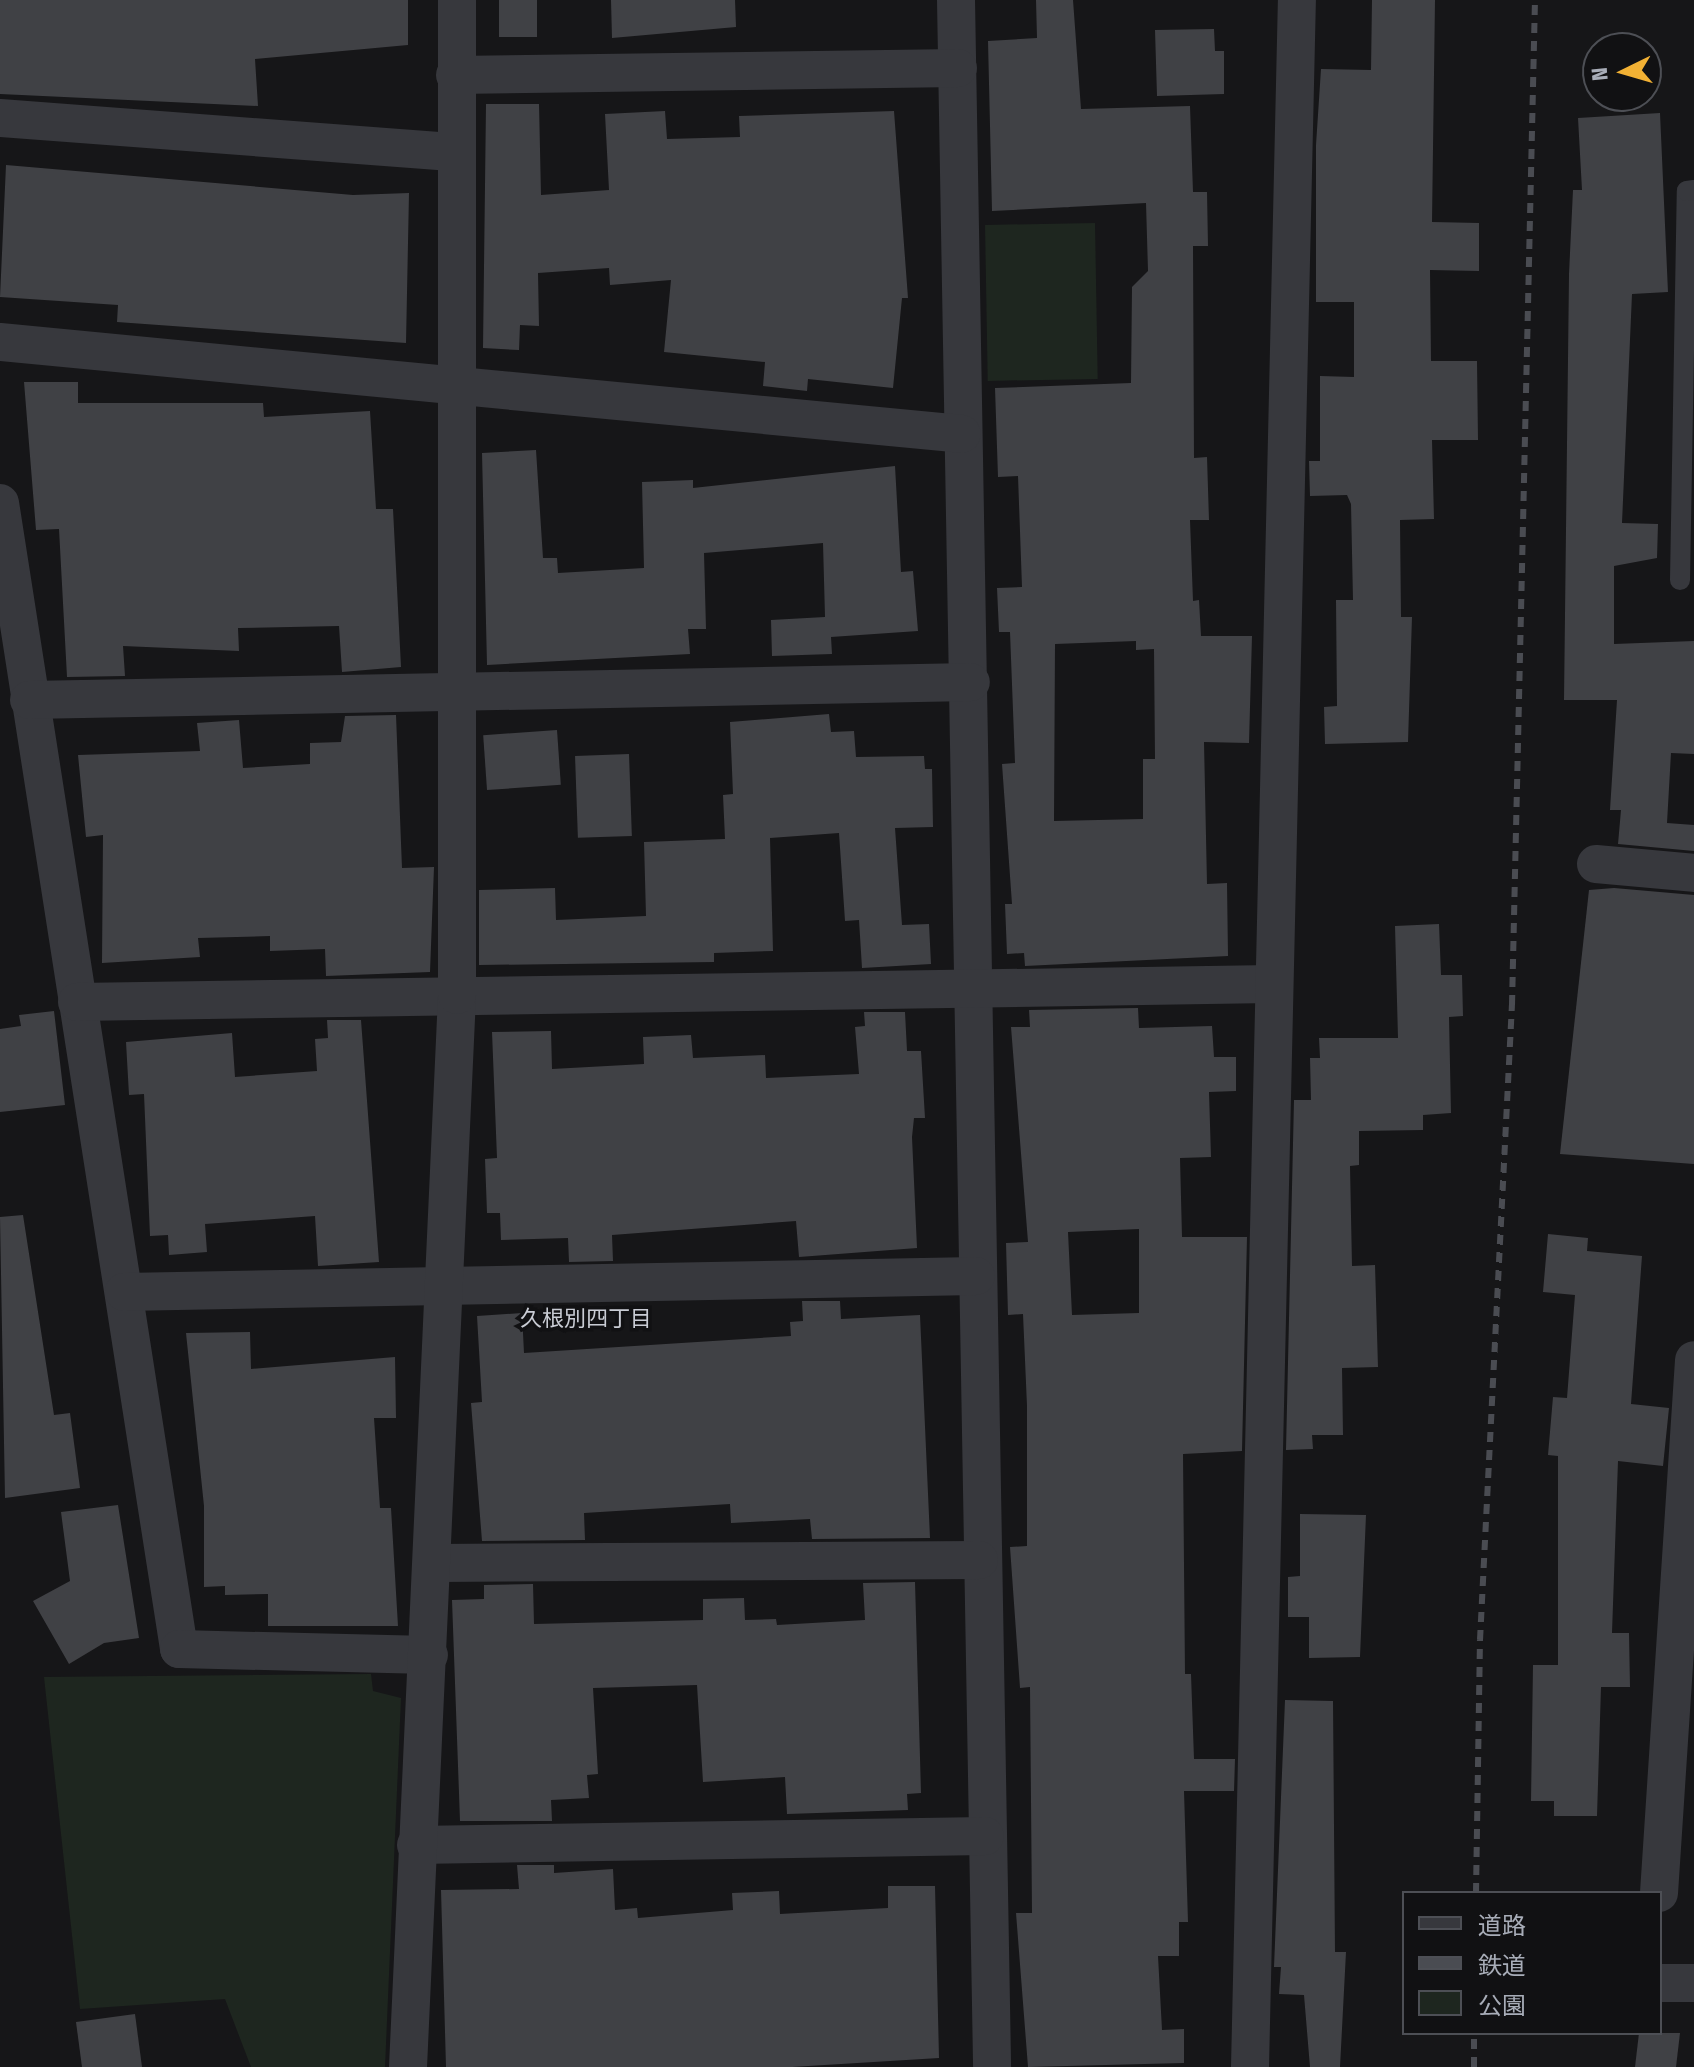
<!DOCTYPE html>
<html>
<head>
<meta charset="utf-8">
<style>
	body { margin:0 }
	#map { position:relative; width:1694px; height:2067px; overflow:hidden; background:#161618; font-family:"Fira Sans Condensed","Noto Sans JP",sans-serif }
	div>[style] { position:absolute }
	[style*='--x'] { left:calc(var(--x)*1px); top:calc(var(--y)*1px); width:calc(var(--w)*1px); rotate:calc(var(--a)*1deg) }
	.green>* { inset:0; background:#1e261f; transform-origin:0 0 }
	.building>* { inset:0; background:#404145; transform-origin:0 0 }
	.lane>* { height:20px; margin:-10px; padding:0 10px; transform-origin:10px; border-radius:10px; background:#37383d }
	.street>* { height:38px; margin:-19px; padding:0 19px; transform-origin:19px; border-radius:19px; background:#37383d }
	.rail>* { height:6px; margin-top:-3px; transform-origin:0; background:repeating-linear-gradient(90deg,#4a4c52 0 10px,transparent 0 18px) }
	span { translate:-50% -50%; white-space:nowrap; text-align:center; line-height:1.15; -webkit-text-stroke:7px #111113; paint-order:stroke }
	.neighbourhood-label { font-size:22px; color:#c9ccd4 }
	.legend { position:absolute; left:1402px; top:1891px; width:260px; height:144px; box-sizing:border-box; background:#111113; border:2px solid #4d4f55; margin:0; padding:10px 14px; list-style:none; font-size:24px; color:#a8adb8 }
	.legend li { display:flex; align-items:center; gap:16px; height:40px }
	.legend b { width:40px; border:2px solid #4d4f55 }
	.north { position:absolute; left:1582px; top:32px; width:80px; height:80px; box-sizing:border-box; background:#111113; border:2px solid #4d4f55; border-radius:50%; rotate:265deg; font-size:22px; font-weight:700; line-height:32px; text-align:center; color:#a8adb8 }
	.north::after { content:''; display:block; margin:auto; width:28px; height:36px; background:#f2b134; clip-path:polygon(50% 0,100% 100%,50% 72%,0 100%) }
</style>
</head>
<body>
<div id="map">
	<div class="green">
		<i style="left:1095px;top:223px;width:156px;height:110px;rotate:89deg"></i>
		<i style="clip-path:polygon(371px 1674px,373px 1691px,401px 1698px,385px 2067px,251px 2067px,225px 1999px,80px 2009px,44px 1677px)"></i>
	</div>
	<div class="building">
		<i style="clip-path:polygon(0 0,408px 0,408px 45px,255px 59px,258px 106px,0 94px)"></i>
		<i style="left:499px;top:0;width:38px;height:37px"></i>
		<i style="clip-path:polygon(611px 0,735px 0,736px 27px,612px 38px)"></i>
		<i style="clip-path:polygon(evenodd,1036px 0,1073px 0,1081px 109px,1190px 106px,1193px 192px,1207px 192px,1208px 246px,1193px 246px,1194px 458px,1207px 457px,1209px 520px,1190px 520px,1193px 601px,1199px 600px,1201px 636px,1252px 636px,1249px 743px,1204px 742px,1207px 884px,1227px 883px,1228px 956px,1025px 966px,1024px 953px,1007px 954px,1005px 904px,1012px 904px,1002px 764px,1015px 763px,1010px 632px,999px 632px,997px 588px,1022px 587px,1018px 476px,998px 477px,995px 388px,1131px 383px,1132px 287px,1148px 271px,1146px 203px,992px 211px,988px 41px,1037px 38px,1036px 0,1136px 641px,1136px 650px,1154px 649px,1155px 759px,1143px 759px,1143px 819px,1054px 821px,1055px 644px,1136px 641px)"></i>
		<i style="clip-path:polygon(1372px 0,1435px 0,1432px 222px,1479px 223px,1479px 271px,1430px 270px,1431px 361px,1477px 361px,1478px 440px,1432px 440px,1434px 519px,1400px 520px,1401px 617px,1412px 617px,1408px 742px,1325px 744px,1324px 707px,1337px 706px,1336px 600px,1353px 600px,1351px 504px,1347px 495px,1310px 496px,1309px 461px,1320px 461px,1320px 376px,1354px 377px,1354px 302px,1316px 302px,1316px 145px,1321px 69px,1371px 70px)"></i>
		<i style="clip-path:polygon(1214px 29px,1215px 51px,1224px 51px,1224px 94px,1157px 96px,1155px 30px)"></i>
		<i style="clip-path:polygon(486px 104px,539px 104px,541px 195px,609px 190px,605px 114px,665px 111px,667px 139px,740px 137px,739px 116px,894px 111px,908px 298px,902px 298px,893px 388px,808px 379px,807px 391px,763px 386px,765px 362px,664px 352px,671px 280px,610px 285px,609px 268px,538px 273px,539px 326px,520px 325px,519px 350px,483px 348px)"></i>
		<i style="clip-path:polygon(1660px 113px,1668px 292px,1632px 294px,1622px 523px,1658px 524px,1657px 558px,1614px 566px,1614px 644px,1694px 641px,1694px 754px,1671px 753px,1667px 823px,1694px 825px,1694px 851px,1618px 844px,1621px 810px,1610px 810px,1617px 700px,1564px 700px,1569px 274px,1573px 190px,1582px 190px,1578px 118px)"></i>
		<i style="clip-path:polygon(6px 165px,353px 195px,409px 193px,406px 343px,117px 322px,118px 305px,0 297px)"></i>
		<i style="clip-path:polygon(24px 382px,78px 382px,78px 403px,263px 403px,264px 417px,370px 411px,376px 509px,393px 509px,401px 667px,342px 672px,339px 626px,238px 628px,239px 651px,123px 646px,125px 676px,67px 677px,59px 529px,36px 530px)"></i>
		<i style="clip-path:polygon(536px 450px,543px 558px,557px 558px,558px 573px,644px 568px,642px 482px,693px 480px,693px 488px,895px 466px,901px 572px,913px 571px,918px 631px,831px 637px,832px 654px,772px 656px,771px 620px,825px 617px,823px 543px,704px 553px,706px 629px,688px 629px,690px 654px,487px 665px,482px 453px)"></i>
		<i style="clip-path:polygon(829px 714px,831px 732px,854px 731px,856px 757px,924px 756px,925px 769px,932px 769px,933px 827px,895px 828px,902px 925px,929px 924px,931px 964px,862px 968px,859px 920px,845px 921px,839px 833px,770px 838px,773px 951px,714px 953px,714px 962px,479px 965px,479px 890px,555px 888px,556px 920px,646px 916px,644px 842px,725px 839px,723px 795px,733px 794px,730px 722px)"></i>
		<i style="clip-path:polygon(396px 715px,402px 868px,434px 867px,430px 972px,326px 976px,325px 949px,270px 951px,270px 936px,198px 938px,200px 957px,102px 963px,103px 835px,86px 837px,78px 755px,200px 751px,197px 723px,239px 720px,243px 768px,310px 764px,310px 743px,341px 742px,345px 716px)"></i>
		<i style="left:557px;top:730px;width:55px;height:74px;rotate:86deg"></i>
		<i style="left:629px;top:754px;width:82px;height:54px;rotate:88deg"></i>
		<i style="clip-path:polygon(1614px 888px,1694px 895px,1694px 1164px,1560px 1154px,1589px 890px)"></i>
		<i style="clip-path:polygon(1439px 924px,1441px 975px,1462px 975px,1463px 1016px,1449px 1017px,1451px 1113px,1423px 1115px,1423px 1130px,1359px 1131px,1359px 1165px,1350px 1166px,1352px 1266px,1375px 1265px,1378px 1367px,1342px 1368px,1343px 1435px,1312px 1435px,1313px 1449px,1286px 1450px,1294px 1100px,1311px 1100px,1310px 1058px,1320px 1058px,1319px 1038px,1398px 1038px,1395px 926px)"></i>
		<i style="clip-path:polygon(evenodd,1138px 1008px,1139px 1028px,1212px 1026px,1214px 1057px,1236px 1057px,1236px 1091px,1209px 1092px,1211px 1157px,1180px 1158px,1182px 1237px,1247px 1237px,1242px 1451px,1183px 1454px,1185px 1674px,1191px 1674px,1194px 1759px,1235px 1759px,1234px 1791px,1184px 1791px,1188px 1922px,1179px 1922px,1179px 1956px,1158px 1956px,1162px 2030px,1184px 2029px,1184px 2063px,1028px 2067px,1016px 1913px,1032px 1913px,1030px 1687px,1020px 1688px,1010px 1547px,1027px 1546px,1027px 1406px,1023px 1314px,1008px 1315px,1006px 1243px,1028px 1242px,1011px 1027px,1030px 1027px,1029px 1010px,1138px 1008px,1139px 1229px,1139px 1313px,1072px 1315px,1068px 1232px,1139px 1229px)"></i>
		<i style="clip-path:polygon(54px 1011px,65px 1105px,0 1112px,0 1029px,21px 1026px,19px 1015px)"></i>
		<i style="clip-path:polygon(864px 1012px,905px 1012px,907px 1051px,921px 1051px,925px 1118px,914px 1118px,912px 1137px,917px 1248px,799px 1257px,796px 1221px,612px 1235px,613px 1261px,569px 1262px,568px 1238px,501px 1240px,500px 1213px,487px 1213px,485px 1159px,497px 1158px,492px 1032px,551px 1031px,552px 1069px,644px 1064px,643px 1037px,691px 1035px,693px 1058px,765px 1055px,766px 1078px,859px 1074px,855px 1027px,865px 1026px)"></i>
		<i style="clip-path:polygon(327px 1020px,361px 1020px,379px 1262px,318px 1266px,315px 1216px,205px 1224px,207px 1252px,169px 1255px,168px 1235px,150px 1236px,144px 1094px,129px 1095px,126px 1042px,232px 1033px,235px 1077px,317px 1071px,315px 1039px,328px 1038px)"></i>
		<i style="clip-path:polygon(23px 1215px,54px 1415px,70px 1413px,80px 1488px,5px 1498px,0 1217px)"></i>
		<i style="clip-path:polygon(1548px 1234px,1588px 1238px,1587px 1251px,1642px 1256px,1631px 1404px,1669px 1408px,1663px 1466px,1618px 1461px,1612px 1633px,1629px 1633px,1630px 1687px,1601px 1687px,1597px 1816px,1554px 1816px,1554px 1801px,1531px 1801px,1533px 1665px,1558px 1665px,1558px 1456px,1548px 1455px,1553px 1397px,1567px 1398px,1575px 1295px,1543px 1292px)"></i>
		<i style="clip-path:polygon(802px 1301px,840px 1301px,841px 1319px,920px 1315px,930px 1538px,812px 1539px,810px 1519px,731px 1523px,730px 1504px,584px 1513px,585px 1540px,482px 1541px,471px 1403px,482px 1402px,477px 1316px,522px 1313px,524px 1353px,791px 1336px,790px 1322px,803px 1321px)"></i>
		<i style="clip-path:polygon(250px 1332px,251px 1369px,395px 1357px,396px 1418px,374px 1418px,380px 1508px,391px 1508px,398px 1626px,268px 1626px,268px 1594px,225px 1595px,225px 1586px,204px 1587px,204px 1506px,186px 1333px)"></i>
		<i style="clip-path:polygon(118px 1505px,139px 1638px,104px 1643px,69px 1664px,33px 1601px,70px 1581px,61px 1512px)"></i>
		<i style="clip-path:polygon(1300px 1514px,1366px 1515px,1360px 1657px,1309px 1658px,1309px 1617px,1288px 1617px,1288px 1577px,1300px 1576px)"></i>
		<i style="clip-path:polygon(915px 1582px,921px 1793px,907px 1794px,908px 1810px,787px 1814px,785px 1777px,703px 1782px,697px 1685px,593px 1688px,598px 1774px,587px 1775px,589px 1798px,551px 1800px,552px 1821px,460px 1821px,452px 1600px,484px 1599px,484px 1585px,533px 1584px,534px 1624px,703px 1620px,703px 1599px,744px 1598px,745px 1620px,776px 1619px,777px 1625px,865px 1620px,863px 1583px)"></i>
		<i style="clip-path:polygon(1285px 1700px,1333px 1701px,1335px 1952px,1346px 1952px,1340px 2067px,1310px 2067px,1304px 1995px,1279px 1994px,1281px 1967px,1274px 1967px)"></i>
		<i style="clip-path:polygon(517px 1865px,554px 1865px,554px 1873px,613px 1869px,615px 1910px,637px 1908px,638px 1918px,733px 1910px,732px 1893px,779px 1891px,780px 1914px,888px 1908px,888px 1886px,935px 1886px,939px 2058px,792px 2067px,446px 2067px,441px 1890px,519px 1889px)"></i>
		<i style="clip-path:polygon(135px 2014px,142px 2067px,82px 2067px,76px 2022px)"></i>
		<i style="clip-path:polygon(1639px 2033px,1680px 2033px,1676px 2067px,1635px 2067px)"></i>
	</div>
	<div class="lane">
		<i style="--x:1680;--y:580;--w:389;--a:-89"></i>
		<i style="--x:1687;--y:191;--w:7;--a:-8"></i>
	</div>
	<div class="street">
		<i style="--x:956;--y:0;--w:2067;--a:89"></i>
		<i style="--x:455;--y:75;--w:503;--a:-0.8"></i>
		<i style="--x:0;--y:118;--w:453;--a:4.3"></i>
		<i style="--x:0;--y:342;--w:966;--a:5.46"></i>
		<i style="--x:0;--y:503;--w:1160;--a:81.12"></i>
		<i style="--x:179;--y:1649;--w:250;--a:1.4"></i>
		<i style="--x:29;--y:700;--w:942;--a:-1.09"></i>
		<i style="--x:1596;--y:864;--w:98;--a:5.2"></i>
		<i style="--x:77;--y:1002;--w:1195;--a:-0.86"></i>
		<i style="--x:124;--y:1292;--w:852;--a:-1.08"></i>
		<i style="--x:436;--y:1563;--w:543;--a:-0.32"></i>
		<i style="--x:416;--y:1845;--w:569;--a:-0.91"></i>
		<i style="--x:1659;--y:1893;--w:534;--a:-86.24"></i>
		<i style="--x:1660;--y:1983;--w:34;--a:0"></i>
		<i style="--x:408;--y:2067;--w:1073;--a:-87.38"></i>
		<i style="--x:457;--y:995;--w:995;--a:-90"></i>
		<i style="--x:1250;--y:2067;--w:2068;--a:-88.7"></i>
	</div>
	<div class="rail">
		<i style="--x:1476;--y:1893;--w:253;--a:-89.1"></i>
		<i style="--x:1480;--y:1640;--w:636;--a:-87.12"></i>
		<i style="--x:1512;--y:1005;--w:1005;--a:-88.69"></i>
		<i style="--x:1474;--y:2067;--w:34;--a:-90"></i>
	</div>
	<div class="neighbourhood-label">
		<span style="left:586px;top:1319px">久根別四丁目</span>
	</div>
	<ul class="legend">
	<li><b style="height:10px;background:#37383d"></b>道路</li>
	<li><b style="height:10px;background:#4a4c52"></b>鉄道</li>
	<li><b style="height:22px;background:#1e261f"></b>公園</li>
	</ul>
	<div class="north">N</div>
</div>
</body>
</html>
